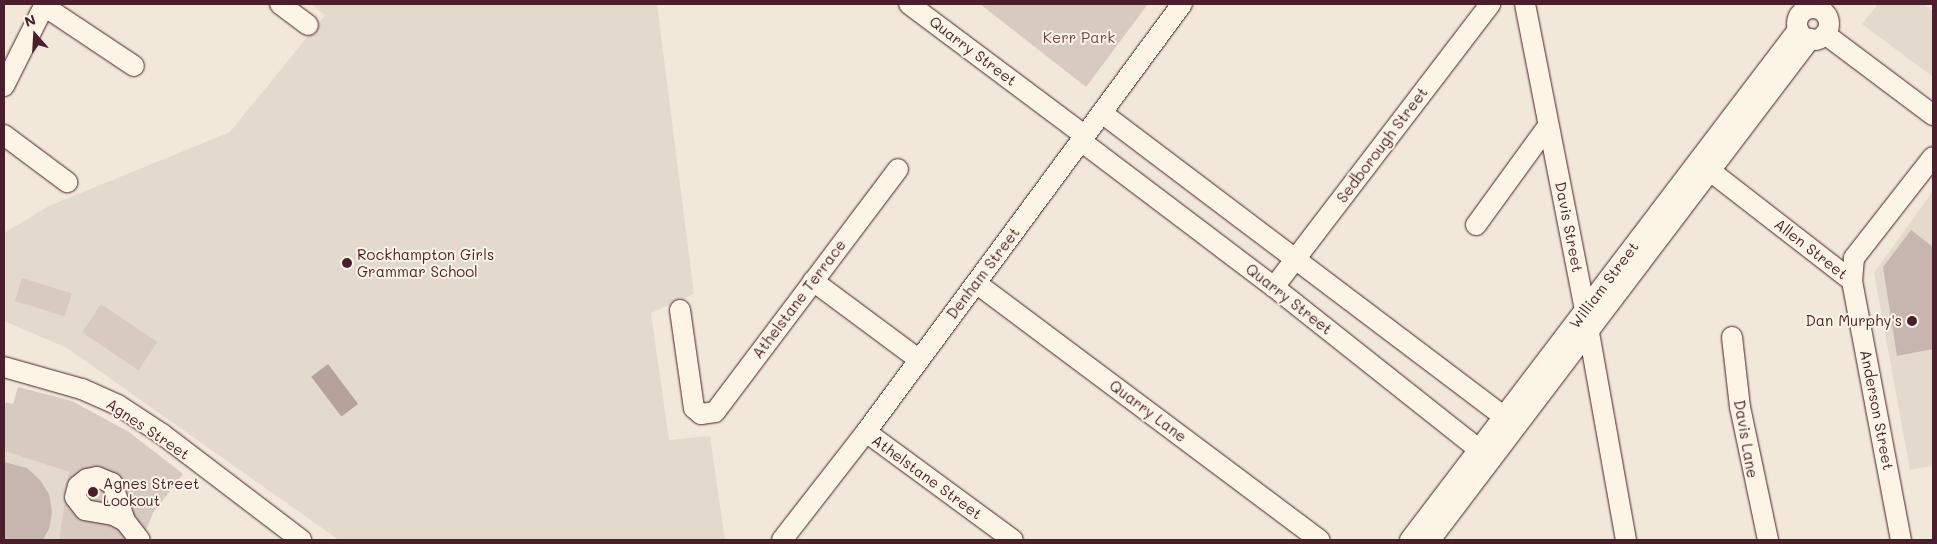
<!DOCTYPE html>
<html>
<head>
<meta charset="utf-8">
<style>
	body { margin:0 }
	#map { position:relative; width:1937px; height:544px; overflow:hidden; background:#f1e8da; font-family:Mali,sans-serif }
	div>[style] { position:absolute }
	[style*='--x'] { left:calc(var(--x)*1px); top:calc(var(--y)*1px); width:calc(var(--w)*1px); rotate:calc(var(--a)*1deg) }
	.built>* { inset:0; background:#e4d9cd }
	.green>* { inset:0; background:#d8cac0; transform-origin:0 0 }
	.water>* { inset:0; background:#b6a19c; transform-origin:0 0 }
	.building>* { inset:0; background:#c7b6af }
	.roads { filter:drop-shadow(0 0 1px #4a1f2b) drop-shadow(0 0 1px #4a1f2b) }
	.minor>* { height:20px; margin:-10px; padding:0 10px; transform-origin:10px; border-radius:10px; background:#fcf5e5 }
	.minor>.ring { margin:-10px; padding:0; box-sizing:content-box; background:none; border:20px solid #fcf5e5; border-radius:50% }
	.dots>* { width:14px; height:14px; translate:-50% -50%; box-sizing:border-box; border:2px solid #fcf5e5; border-radius:50% }
	span { translate:-50% -50%; white-space:nowrap; text-align:center; line-height:1.15; -webkit-text-stroke:4px #fcf5e5; paint-order:stroke }
	.park-label { font-size:15px; color:#6e4a50 }
	.street-label { font-size:15px; color:#4a1f2b }
	.poi-label { font-size:15px; color:#4a1f2b }
	.left { translate:0 -50%; text-align:left }
	.right { translate:-100% -50%; text-align:right }
	.frame { position:absolute; inset:0; border:5px solid #4a1f2b; pointer-events:none }
	.north { position:absolute; left:10px; top:10px; width:50px; height:50px; -webkit-text-stroke:4px #fcf5e5; paint-order:stroke; rotate:341deg; font-size:14px; font-weight:700; line-height:20px; text-align:center; color:#4a1f2b }
	.north::after { content:''; display:block; margin:auto; width:18px; height:22px; background:#4a1f2b; clip-path:polygon(50% 0,100% 100%,50% 72%,0 100%) }
</style>
</head>
<body>
<div id="map">
	<div class="built">
		<i style="clip-path:polygon(311px 4px,657px 4px,694px 294px,651px 313px,669px 440px,710px 436px,725px 540px,339px 540px,67px 348px,4px 321px,4px 233px,49px 206px,230px 132px,325px 15px)"></i>
		<i style="clip-path:polygon(1878px 4px,1924px 4px,1933px 11px,1933px 77px,1862px 24px)"></i>
		<i style="clip-path:polygon(1933px 191px,1933px 466px,1910px 470px,1874px 273px)"></i>
		<i style="clip-path:polygon(4px 451px,69px 472px,59px 540px,4px 540px)"></i>
	</div>
	<div class="green">
		<i style="clip-path:polygon(980px 4px,1148px 4px,1086px 87px)"></i>
		<i style="left:22px;top:278px;width:52px;height:24px;rotate:17deg"></i>
		<i style="left:101px;top:304px;width:68px;height:34px;rotate:34deg"></i>
		<i style="clip-path:polygon(18px 387px,72px 401px,129px 432px,183px 474px,153px 513px,142px 540px,59px 540px,69px 472px,4px 451px,4px 402px,13px 404px)"></i>
	</div>
	<div class="water">
		<i style="left:328px;top:364px;width:50px;height:21px;rotate:53deg"></i>
	</div>
	<div class="building">
		<i style="clip-path:polygon(1911px 230px,1933px 247px,1933px 349px,1897px 356px,1883px 267px)"></i>
		<i style="clip-path:polygon(4px 462px,27px 468px,40px 480px,49px 494px,52px 512px,49px 529px,43px 540px,4px 540px)"></i>
	</div>
	<div class="roads">
		<div class="minor">
			<i style="--x:280;--y:4;--w:35;--a:37"></i>
			<i style="--x:909;--y:4;--w:219;--a:36.8"></i>
			<i style="--x:1525;--y:4;--w:312;--a:78.9"></i>
			<i style="--x:1585;--y:310;--w:234;--a:79.9"></i>
			<i style="--x:44;--y:6;--w:108;--a:33.7"></i>
			<i class="ring" style="left:1797px;top:8px;width:12px;height:12px"></i>
			<i style="--x:1825;--y:34;--w:135;--a:36.9"></i>
			<i style="--x:4;--y:86;--w:92;--a:-63.4"></i>
			<i style="--x:1102;--y:113;--w:518;--a:37.07"></i>
			<i style="--x:4;--y:135;--w:79;--a:36.7"></i>
			<i style="--x:1081;--y:141;--w:242;--a:37.1"></i>
			<i style="--x:1274;--y:287;--w:277;--a:38.4"></i>
			<i style="--x:1700;--y:163;--w:192;--a:37.8"></i>
			<i style="--x:1852;--y:281;--w:23;--a:-85"></i>
			<i style="--x:1854;--y:258;--w:128;--a:-52"></i>
			<i style="--x:1476;--y:225;--w:122;--a:-54"></i>
			<i style="--x:813;--y:281;--w:131;--a:36.6"></i>
			<i style="--x:1852;--y:281;--w:264;--a:79.3"></i>
			<i style="--x:976;--y:283;--w:429;--a:36.8"></i>
			<i style="--x:1274;--y:287;--w:356;--a:-52.6"></i>
			<i style="--x:680;--y:310;--w:99;--a:81.9"></i>
			<i style="--x:694;--y:408;--w:9;--a:41"></i>
			<i style="--x:701;--y:414;--w:14;--a:-8"></i>
			<i style="--x:715;--y:412;--w:304;--a:-53"></i>
			<i style="--x:1732;--y:337;--w:70;--a:83.5"></i>
			<i style="--x:1740;--y:407;--w:136;--a:78.1"></i>
			<i style="--x:4;--y:367;--w:81;--a:15.8"></i>
			<i style="--x:82;--y:389;--w:39;--a:24"></i>
			<i style="--x:118;--y:405;--w:53;--a:33.4"></i>
			<i style="--x:162;--y:434;--w:175;--a:37.3"></i>
			<i style="--x:866;--y:432;--w:182;--a:36.3"></i>
			<i style="--x:125;--y:521;--w:13;--a:-153"></i>
			<i style="--x:113;--y:515;--w:28;--a:-170"></i>
			<i style="--x:85;--y:510;--w:16;--a:-128"></i>
			<i style="--x:75;--y:497;--w:11;--a:-75"></i>
			<i style="--x:78;--y:486;--w:11;--a:-38"></i>
			<i style="--x:87;--y:479;--w:10;--a:-11"></i>
			<i style="--x:97;--y:477;--w:16;--a:22"></i>
			<i style="--x:112;--y:483;--w:40;--a:71.1"></i>
			<i style="--x:125;--y:521;--w:24;--a:52"></i>
			<i style="--x:782;--y:540;--w:137;--a:-52.1"></i>
			<i style="--x:866;--y:432;--w:532;--a:-53.56"></i>
			<i style="--x:1410;--y:540;--w:641;--a:-52.74"></i>
			<i style="--x:1430;--y:540;--w:629;--a:-52.82"></i>
		</div>
	</div>
	<div class="dots">
		<i style="left:347px;top:263px;background:#4a1f2b"></i>
		<i style="left:1912px;top:321px;background:#4a1f2b"></i>
		<i style="left:93px;top:492px;background:#4a1f2b"></i>
	</div>
	<div class="park-label">
		<span style="left:1079px;top:38px">Kerr Park</span>
	</div>
	<div class="street-label">
		<span style="left:973px;top:51px;rotate:37deg">Quarry Street</span>
		<span style="left:1382px;top:145px;rotate:-53deg">Sedborough Street</span>
		<span style="left:1569px;top:227px;rotate:79deg">Davis Street</span>
		<span style="left:1811px;top:249px;rotate:38deg">Allen Street</span>
		<span style="left:983px;top:273px;rotate:-53deg">Denham Street</span>
		<span style="left:1604px;top:285px;rotate:-53deg">William Street</span>
		<span style="left:799px;top:299px;rotate:-53deg">Athelstane Terrace</span>
		<span style="left:1289px;top:299px;rotate:38deg">Quarry Street</span>
		<span style="left:1877px;top:410px;rotate:79deg">Anderson Street</span>
		<span style="left:1148px;top:411px;rotate:37deg">Quarry Lane</span>
		<span style="left:148px;top:429px;rotate:34deg">Agnes Street</span>
		<span style="left:1746px;top:439px;rotate:80deg">Davis Lane</span>
		<span style="left:927px;top:477px;rotate:36deg">Athelstane Street</span>
	</div>
	<div class="poi-label">
		<span class="left" style="left:357px;top:263px">Rockhampton Girls<br>Grammar School</span>
		<span class="right" style="left:1902px;top:321px">Dan Murphy's</span>
		<span class="left" style="left:103px;top:492px">Agnes Street<br>Lookout</span>
	</div>
	<div class="frame"></div>
	<div class="north">N</div>
</div>
</body>
</html>
